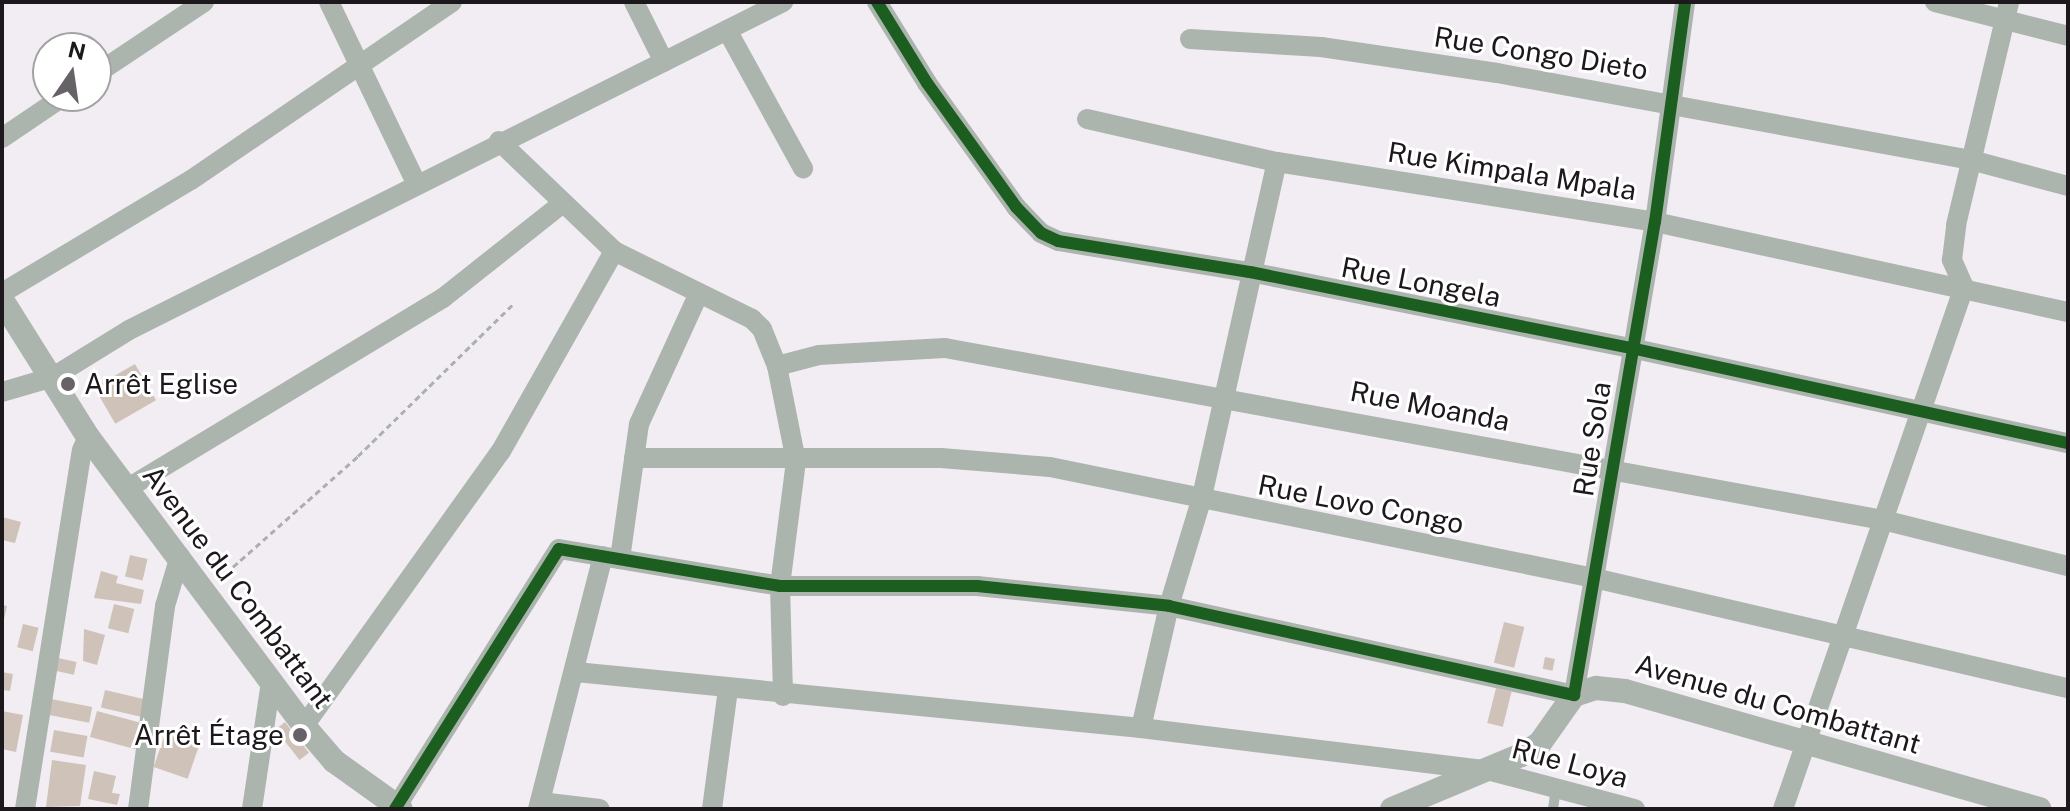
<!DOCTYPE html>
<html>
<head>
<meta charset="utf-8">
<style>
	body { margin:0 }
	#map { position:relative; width:2070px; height:811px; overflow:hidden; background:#f2ecf3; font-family:"Public Sans",sans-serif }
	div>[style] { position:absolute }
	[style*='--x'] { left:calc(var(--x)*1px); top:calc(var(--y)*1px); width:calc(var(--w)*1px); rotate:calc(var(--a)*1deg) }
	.building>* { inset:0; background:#cfc3b9; transform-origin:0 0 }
	.path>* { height:3px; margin-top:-1.5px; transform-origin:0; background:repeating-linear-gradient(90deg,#acb0ad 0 6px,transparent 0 10px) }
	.service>* { height:10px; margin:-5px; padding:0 5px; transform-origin:5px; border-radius:5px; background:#acb4ae }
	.minor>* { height:20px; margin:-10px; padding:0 10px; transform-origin:10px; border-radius:10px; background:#acb4ae }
	.tertiary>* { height:24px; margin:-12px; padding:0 12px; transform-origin:12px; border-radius:12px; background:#acb4ae }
	.cycleway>* { height:12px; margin:-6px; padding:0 6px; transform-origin:6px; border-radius:6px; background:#1b5e20 }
	.dots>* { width:22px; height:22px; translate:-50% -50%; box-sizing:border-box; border:4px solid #fff; border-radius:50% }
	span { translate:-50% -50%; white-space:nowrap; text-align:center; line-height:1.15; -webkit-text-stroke:6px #fff; paint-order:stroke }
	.street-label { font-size:28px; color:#1c181c }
	.poi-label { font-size:28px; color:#1c181c }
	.left { translate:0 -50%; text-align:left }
	.right { translate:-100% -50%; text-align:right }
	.frame { position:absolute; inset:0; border:4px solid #1c181c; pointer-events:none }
	.north { position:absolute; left:32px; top:32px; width:80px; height:80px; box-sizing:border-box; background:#fff; border:2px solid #a4a3a4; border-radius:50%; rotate:13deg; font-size:22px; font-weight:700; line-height:32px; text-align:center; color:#1c181c }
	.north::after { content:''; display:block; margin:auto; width:28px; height:36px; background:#676267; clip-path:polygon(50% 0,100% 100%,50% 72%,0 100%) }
</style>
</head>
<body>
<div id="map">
	<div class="building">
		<i style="left:135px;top:364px;width:42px;height:47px;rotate:60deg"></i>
		<i style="clip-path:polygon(2px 517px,21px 522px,15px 543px,2px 540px)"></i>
		<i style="left:130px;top:555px;width:18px;height:22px;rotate:13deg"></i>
		<i style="clip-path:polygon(101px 571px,118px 576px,116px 583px,144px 590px,141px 604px,94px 598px)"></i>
		<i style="left:114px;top:604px;width:21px;height:25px;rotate:14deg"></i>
		<i style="clip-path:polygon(2px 605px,7px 606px,3px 624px,2px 624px)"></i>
		<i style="left:1504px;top:622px;width:21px;height:42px;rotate:14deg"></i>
		<i style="left:23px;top:624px;width:16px;height:24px;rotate:14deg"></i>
		<i style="clip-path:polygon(84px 629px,105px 635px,97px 665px,83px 661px)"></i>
		<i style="left:1545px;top:657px;width:10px;height:12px;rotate:11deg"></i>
		<i style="left:58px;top:658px;width:19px;height:13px;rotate:12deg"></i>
		<i style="clip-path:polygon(2px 672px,13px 674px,10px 691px,2px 690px)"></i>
		<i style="left:1496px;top:688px;width:16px;height:36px;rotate:14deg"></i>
		<i style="left:105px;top:690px;width:43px;height:18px;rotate:13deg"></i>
		<i style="left:51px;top:699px;width:42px;height:16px;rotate:11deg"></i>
		<i style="clip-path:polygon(2px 711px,23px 715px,16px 752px,2px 749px)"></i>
		<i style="left:97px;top:711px;width:47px;height:27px;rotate:15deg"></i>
		<i style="left:285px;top:722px;width:39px;height:12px;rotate:52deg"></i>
		<i style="left:54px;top:730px;width:34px;height:22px;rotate:10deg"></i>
		<i style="left:165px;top:734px;width:36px;height:35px;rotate:19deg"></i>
		<i style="clip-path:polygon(52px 760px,86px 765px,80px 806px,46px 807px)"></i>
		<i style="clip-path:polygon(94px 771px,116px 776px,112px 793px,120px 794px,117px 805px,88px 799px)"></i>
	</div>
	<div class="path">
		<i style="--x:218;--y:580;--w:187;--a:-41.5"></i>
		<i style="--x:358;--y:456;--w:219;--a:-44.4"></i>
	</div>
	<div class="service">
		<i style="--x:1553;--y:809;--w:22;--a:-82"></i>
	</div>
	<div class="minor">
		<i style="--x:329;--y:2;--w:201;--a:64.3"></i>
		<i style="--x:634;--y:2;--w:67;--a:63.4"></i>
		<i style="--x:877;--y:2;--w:95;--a:58.3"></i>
		<i style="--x:927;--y:83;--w:153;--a:54.3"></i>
		<i style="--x:1016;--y:207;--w:36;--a:46"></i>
		<i style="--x:1041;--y:233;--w:19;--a:25"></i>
		<i style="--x:1058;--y:241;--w:194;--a:9.2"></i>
		<i style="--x:1250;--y:272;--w:389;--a:11.3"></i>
		<i style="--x:1631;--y:348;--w:447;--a:12.3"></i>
		<i style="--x:1935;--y:2;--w:137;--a:14.3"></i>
		<i style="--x:727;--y:30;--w:158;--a:61.2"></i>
		<i style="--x:1190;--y:39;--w:131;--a:3.5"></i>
		<i style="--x:1321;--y:47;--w:178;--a:8.4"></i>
		<i style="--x:1497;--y:73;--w:482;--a:10.4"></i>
		<i style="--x:1971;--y:160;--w:100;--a:15"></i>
		<i style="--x:96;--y:74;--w:130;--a:-33.7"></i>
		<i style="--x:1087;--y:119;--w:195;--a:12.8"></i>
		<i style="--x:1277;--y:162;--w:383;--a:9"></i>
		<i style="--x:1655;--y:222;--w:423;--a:12.3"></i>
		<i style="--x:2;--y:138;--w:75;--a:-34.1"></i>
		<i style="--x:499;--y:141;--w:159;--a:43.7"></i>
		<i style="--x:614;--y:251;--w:154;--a:26.2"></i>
		<i style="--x:752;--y:319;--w:14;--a:45"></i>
		<i style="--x:762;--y:329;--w:40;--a:68"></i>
		<i style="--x:777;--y:366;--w:97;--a:78.7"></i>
		<i style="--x:796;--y:461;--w:126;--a:97.3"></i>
		<i style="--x:780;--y:586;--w:110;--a:88.4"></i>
		<i style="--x:2;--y:293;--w:220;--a:-30.9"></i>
		<i style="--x:191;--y:180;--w:316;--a:-34.3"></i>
		<i style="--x:777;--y:366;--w:43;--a:-14.7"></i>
		<i style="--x:819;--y:355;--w:126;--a:-3.2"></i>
		<i style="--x:945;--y:348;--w:954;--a:10.39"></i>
		<i style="--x:1883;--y:520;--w:191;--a:14"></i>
		<i style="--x:2;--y:392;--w:53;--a:-16.4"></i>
		<i style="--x:53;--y:377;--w:89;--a:-31.7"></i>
		<i style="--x:129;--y:330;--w:732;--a:-26.64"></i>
		<i style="--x:634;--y:458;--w:307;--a:0"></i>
		<i style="--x:941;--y:458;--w:109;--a:4.7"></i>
		<i style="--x:1050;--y:467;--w:555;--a:11.53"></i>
		<i style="--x:1594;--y:578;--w:487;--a:13.1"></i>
		<i style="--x:128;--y:488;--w:368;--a:-31.1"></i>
		<i style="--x:443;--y:298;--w:153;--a:-38.4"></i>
		<i style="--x:620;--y:559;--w:136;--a:-82"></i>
		<i style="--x:639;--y:424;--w:144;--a:-65.4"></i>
		<i style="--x:576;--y:672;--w:568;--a:5.66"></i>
		<i style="--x:1141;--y:728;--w:353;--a:7"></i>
		<i style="--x:1491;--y:771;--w:149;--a:14.8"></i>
		<i style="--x:304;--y:726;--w:338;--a:-54.4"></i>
		<i style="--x:501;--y:451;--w:230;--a:-60.5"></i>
		<i style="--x:1141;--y:728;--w:125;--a:-77.1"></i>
		<i style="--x:1169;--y:606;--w:110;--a:-73.1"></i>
		<i style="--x:1201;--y:501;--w:347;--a:-77.4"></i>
		<i style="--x:540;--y:802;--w:60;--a:6.7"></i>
		<i style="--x:25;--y:809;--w:363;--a:-81"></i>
		<i style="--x:82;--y:450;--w:14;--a:-65"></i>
		<i style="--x:138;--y:809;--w:205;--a:-82.4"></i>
		<i style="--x:165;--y:606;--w:52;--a:-73.3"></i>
		<i style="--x:252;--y:809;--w:128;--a:-81.5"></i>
		<i style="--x:395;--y:809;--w:307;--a:-57.8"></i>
		<i style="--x:559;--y:549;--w:224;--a:9.5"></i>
		<i style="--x:780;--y:586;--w:197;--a:0"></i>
		<i style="--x:977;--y:586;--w:193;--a:5.9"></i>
		<i style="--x:1169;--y:606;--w:415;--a:12.4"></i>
		<i style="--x:1574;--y:695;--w:480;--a:-80.3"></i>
		<i style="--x:1655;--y:222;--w:222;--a:-82.2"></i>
		<i style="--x:538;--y:809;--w:261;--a:-75.6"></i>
		<i style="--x:712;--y:809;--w:121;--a:-82.4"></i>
		<i style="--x:1783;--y:809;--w:552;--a:-70.88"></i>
		<i style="--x:1964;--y:287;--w:30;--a:-114"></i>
		<i style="--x:1952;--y:260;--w:35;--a:-83"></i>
		<i style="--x:1956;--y:225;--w:229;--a:-76.6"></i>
	</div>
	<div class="tertiary">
		<i style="--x:2;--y:300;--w:162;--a:57.9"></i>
		<i style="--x:88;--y:437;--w:361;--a:53.2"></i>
		<i style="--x:304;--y:726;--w:46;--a:49.4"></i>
		<i style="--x:334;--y:761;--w:82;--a:35.6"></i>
		<i style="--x:1392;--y:809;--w:140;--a:-22.7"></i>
		<i style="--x:1521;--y:755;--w:22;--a:-32"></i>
		<i style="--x:1540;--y:743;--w:59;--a:-54.7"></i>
		<i style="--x:1574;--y:695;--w:23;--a:-18"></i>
		<i style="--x:1596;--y:688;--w:29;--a:6"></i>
		<i style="--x:1625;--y:691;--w:431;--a:15.9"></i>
	</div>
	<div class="cycleway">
		<i style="--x:877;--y:2;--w:95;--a:58.3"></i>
		<i style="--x:927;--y:83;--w:153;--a:54.3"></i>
		<i style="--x:1016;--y:207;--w:36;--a:46"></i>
		<i style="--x:1041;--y:233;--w:19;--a:25"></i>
		<i style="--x:1058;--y:241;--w:194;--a:9.2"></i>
		<i style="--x:1250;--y:272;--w:389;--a:11.3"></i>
		<i style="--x:1631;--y:348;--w:447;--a:12.3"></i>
		<i style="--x:395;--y:809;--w:307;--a:-57.8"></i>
		<i style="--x:559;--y:549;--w:224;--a:9.5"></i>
		<i style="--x:780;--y:586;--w:197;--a:0"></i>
		<i style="--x:977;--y:586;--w:193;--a:5.9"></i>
		<i style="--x:1169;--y:606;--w:415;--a:12.4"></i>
		<i style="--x:1574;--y:695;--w:480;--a:-80.3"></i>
		<i style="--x:1655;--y:222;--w:222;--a:-82.2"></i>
	</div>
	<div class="dots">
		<i style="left:68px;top:384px;background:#676267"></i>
		<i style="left:300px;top:735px;background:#676267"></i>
	</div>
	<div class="street-label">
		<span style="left:1541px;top:53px;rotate:9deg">Rue Congo Dieto</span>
		<span style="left:1512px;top:171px;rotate:9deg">Rue Kimpala Mpala</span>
		<span style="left:1421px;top:282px;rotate:11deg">Rue Longela</span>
		<span style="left:1430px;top:406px;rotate:11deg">Rue Moanda</span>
		<span style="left:1592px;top:439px;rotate:-81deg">Rue Sola</span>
		<span style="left:1361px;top:504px;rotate:11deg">Rue Lovo Congo</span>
		<span style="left:238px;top:587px;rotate:53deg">Avenue du Combattant</span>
		<span style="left:1778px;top:704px;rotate:16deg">Avenue du Combattant</span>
		<span style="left:1570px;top:763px;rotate:15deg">Rue Loya</span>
	</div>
	<div class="poi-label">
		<span class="left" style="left:84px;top:384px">Arrêt Eglise</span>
		<span class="right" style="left:284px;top:735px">Arrêt Étage</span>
	</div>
	<div class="frame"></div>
	<div class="north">N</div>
</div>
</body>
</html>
